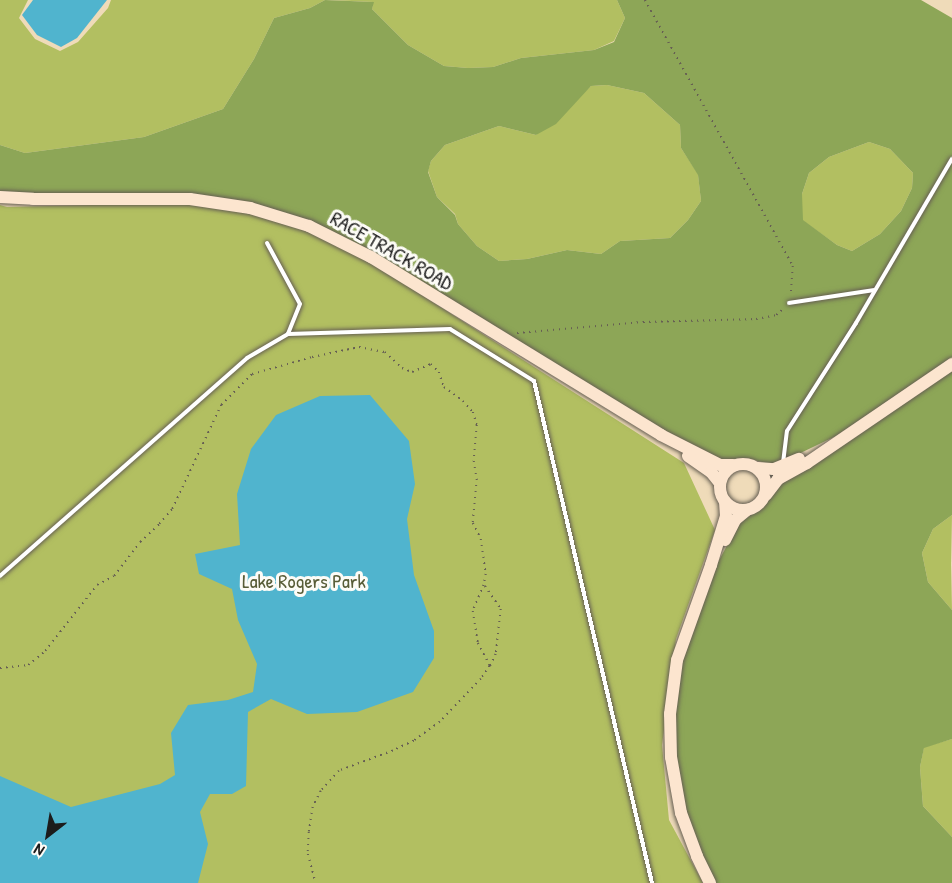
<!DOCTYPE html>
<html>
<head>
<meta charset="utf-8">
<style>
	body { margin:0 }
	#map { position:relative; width:952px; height:883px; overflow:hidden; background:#efdbb9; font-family:"Patrick Hand",sans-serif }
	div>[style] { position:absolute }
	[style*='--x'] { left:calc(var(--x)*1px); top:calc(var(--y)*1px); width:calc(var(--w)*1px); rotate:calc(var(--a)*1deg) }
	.green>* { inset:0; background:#b2bf61 }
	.forest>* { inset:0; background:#8da657 }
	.water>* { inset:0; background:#50b4ce }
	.path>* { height:1.5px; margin-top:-0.75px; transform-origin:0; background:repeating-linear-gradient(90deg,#665f53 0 1.5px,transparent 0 6px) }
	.roads { filter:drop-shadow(0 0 2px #665f53) drop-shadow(0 0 2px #665f53) }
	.lane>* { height:4px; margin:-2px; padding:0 2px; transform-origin:2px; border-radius:2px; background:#fff }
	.secondary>* { height:12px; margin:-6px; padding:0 6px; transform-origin:6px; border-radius:6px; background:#fce5cf }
	.secondary>.ring { margin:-6px; padding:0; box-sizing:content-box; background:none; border:12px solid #fce5cf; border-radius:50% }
	span { translate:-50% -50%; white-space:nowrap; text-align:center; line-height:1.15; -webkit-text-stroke:6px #fdfcf7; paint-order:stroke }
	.street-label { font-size:20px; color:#1c1c1c }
	.park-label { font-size:20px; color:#585d38 }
	.north { position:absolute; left:18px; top:805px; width:60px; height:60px; -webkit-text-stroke:4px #fdfcf7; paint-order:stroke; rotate:211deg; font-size:16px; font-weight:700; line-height:24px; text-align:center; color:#1c1c1c }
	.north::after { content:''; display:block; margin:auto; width:21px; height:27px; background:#1c1c1c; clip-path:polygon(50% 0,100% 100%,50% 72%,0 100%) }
</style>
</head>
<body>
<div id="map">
	<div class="green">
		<i style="clip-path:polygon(0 0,28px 0,19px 18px,35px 39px,60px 51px,78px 42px,108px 8px,111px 0,325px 0,310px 8px,274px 18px,254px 59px,223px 109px,144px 137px,25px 153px,0 145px)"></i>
		<i style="clip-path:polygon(331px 0,617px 0,625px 18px,614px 41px,594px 50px,521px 58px,493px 67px,468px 68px,444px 66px,408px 45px,372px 9px,373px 2px)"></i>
		<i style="clip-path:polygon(607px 85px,644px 93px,680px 125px,681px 148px,698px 174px,701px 201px,688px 220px,670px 238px,620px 241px,601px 254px,567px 250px,527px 259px,499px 261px,477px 246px,458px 224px,455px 214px,437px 197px,428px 171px,431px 161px,445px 145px,499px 126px,536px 135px,591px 86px)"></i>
		<i style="clip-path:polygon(869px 142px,890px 149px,913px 173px,912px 188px,901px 211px,880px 234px,852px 251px,837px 245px,802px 220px,802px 194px,809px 173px,829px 157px)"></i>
		<i style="clip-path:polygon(177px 203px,263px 215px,342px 244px,684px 463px,715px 530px,676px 639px,662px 745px,669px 820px,703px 883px,0 883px,0 205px,7px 207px)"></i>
		<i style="clip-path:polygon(952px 515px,951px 564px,952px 610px,928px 582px,922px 553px,933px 529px)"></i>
		<i style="clip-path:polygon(952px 739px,952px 837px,923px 806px,920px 767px,924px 747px)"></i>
	</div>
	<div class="forest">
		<i style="clip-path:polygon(evenodd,325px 0,374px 2px,372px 9px,408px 45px,444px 66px,468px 68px,493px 67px,521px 58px,594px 50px,614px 42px,625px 18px,617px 0,921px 0,952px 18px,952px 358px,836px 436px,788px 459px,773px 465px,747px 458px,722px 460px,664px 431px,373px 252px,311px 221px,252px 203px,190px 194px,34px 194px,0 191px,0 145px,25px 153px,144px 137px,223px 109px,254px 59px,274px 18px,310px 8px,325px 0,607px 85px,644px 93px,680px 125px,681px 148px,698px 175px,701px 201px,688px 220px,670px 238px,620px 241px,601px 254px,567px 250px,527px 259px,499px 261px,477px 246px,458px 224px,455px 215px,437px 197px,428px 172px,431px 161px,445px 145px,499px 126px,536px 135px,556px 124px,591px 86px,607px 85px,325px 0,869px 142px,890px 149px,913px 173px,912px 188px,901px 211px,880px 234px,852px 251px,837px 245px,803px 220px,802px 194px,809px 173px,829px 157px,869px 142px)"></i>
		<i style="clip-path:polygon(952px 369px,952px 515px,933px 529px,922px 553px,928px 582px,952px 610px,952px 739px,924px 748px,920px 767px,923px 806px,952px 837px,952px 883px,716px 883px,707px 868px,686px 811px,676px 756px,675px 700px,682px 660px,716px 566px,739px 523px,762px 508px,775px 488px)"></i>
	</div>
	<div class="water">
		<i style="clip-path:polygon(33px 0,107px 0,77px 38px,61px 47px,37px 35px,22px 15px)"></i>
		<i style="clip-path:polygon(370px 395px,409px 441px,415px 484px,407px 519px,414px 575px,434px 631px,434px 658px,413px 692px,357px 712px,307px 714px,271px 699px,248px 712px,246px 786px,232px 794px,210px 794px,200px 812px,208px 844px,198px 883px,0 883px,0 776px,71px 807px,160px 784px,175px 775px,171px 733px,188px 705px,228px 700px,253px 692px,257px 664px,238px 620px,232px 589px,199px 574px,195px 554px,240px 545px,237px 494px,251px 449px,276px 415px,320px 396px)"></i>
	</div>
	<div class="path">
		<i style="--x:645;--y:0;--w:304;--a:60.9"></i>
		<i style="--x:793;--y:266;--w:30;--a:94"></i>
		<i style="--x:517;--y:333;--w:126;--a:-5"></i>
		<i style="--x:643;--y:322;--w:113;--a:-1.5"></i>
		<i style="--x:756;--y:319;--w:20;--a:-11"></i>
		<i style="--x:776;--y:315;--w:11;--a:-41"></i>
		<i style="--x:485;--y:586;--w:28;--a:55"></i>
		<i style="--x:501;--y:609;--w:45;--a:96.3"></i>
		<i style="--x:496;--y:654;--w:14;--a:115"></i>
		<i style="--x:0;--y:668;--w:28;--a:-6"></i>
		<i style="--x:28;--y:665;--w:22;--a:-39"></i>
		<i style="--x:45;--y:651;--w:84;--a:-51.8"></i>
		<i style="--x:97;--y:585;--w:19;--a:-28"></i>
		<i style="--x:114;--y:576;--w:43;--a:-52.6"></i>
		<i style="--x:140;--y:542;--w:26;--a:-43"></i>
		<i style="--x:159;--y:524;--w:20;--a:-49"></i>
		<i style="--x:172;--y:509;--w:115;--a:-64.8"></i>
		<i style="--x:221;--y:405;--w:44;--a:-45"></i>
		<i style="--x:252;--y:374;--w:62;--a:-15.8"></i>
		<i style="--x:312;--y:357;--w:48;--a:-12"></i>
		<i style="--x:359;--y:347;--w:26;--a:11"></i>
		<i style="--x:385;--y:352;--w:23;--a:43"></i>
		<i style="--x:402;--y:368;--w:11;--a:22"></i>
		<i style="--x:412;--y:372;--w:21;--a:-23"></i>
		<i style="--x:431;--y:364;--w:11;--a:45"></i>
		<i style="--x:439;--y:372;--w:16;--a:72"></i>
		<i style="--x:444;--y:387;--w:24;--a:36"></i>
		<i style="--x:463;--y:401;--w:15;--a:48"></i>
		<i style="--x:473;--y:412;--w:14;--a:73"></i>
		<i style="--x:477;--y:425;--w:36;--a:95"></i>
		<i style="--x:474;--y:461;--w:18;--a:81"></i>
		<i style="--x:477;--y:479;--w:44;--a:95.2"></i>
		<i style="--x:473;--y:523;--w:18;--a:63"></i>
		<i style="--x:481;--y:539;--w:35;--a:82"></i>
		<i style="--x:486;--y:574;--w:11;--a:100"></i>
		<i style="--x:484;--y:585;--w:28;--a:113"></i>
		<i style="--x:473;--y:611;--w:32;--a:81"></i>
		<i style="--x:478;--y:643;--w:26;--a:62"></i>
		<i style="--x:490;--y:666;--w:16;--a:125"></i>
		<i style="--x:481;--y:679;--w:59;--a:133.6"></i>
		<i style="--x:440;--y:722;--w:32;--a:144"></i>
		<i style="--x:414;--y:741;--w:23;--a:155"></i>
		<i style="--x:393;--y:751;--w:58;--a:159.7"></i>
		<i style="--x:339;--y:771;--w:27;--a:132"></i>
		<i style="--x:321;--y:791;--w:18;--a:117"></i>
		<i style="--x:313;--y:807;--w:25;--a:99"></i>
		<i style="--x:309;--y:832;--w:22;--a:93"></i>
		<i style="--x:308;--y:854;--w:30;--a:75"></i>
	</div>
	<div class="roads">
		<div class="lane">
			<i style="--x:267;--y:243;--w:69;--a:61.6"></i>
			<i style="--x:300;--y:304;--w:32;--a:112"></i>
			<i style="--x:789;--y:303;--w:86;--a:-8.7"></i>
			<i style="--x:783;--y:463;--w:32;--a:-83"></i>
			<i style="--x:787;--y:431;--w:128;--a:-57.4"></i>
			<i style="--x:856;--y:323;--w:190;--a:-59.7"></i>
			<i style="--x:0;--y:576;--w:329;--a:-41.4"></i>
			<i style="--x:247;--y:358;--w:48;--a:-30.3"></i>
			<i style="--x:288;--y:334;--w:162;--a:-1.8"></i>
			<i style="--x:450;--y:329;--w:99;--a:31.8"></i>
			<i style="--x:534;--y:381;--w:516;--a:76.77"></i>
		</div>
		<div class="secondary">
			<i style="--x:0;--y:197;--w:33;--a:3"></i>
			<i style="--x:33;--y:199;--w:157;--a:0"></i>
			<i style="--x:190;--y:199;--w:61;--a:8.5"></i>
			<i style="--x:250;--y:208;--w:62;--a:17"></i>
			<i style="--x:309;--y:226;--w:69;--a:26.6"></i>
			<i style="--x:371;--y:257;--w:340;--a:31.5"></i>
			<i style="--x:661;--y:435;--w:66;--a:27"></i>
			<i style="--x:720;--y:465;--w:13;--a:0"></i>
			<i style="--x:688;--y:456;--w:28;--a:35"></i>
			<i style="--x:711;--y:472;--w:14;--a:51"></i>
			<i class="ring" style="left:720px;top:464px;width:34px;height:34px"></i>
			<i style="--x:758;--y:468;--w:16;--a:4"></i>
			<i style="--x:774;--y:469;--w:27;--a:-22"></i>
			<i style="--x:766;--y:495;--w:20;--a:-53"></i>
			<i style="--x:778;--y:479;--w:33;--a:-29"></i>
			<i style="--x:807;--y:463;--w:176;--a:-34.3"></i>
			<i style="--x:725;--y:540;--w:22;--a:-63"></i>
			<i style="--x:735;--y:520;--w:16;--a:-40"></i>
			<i style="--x:710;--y:883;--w:30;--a:-116"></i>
			<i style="--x:697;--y:856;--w:46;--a:-110.4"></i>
			<i style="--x:681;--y:813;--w:57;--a:-100.1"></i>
			<i style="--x:671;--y:757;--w:43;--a:-91.3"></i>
			<i style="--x:670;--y:714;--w:54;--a:-82.6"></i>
			<i style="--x:677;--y:660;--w:101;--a:-70.3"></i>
			<i style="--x:711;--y:565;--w:51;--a:-73"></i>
			<i style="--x:726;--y:516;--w:14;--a:-94"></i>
		</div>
	</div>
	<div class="street-label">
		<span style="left:392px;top:250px;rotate:30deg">RACE TRACK ROAD</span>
	</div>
	<div class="park-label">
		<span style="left:304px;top:580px">Lake Rogers Park</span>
	</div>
	<div class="north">N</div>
</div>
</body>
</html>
